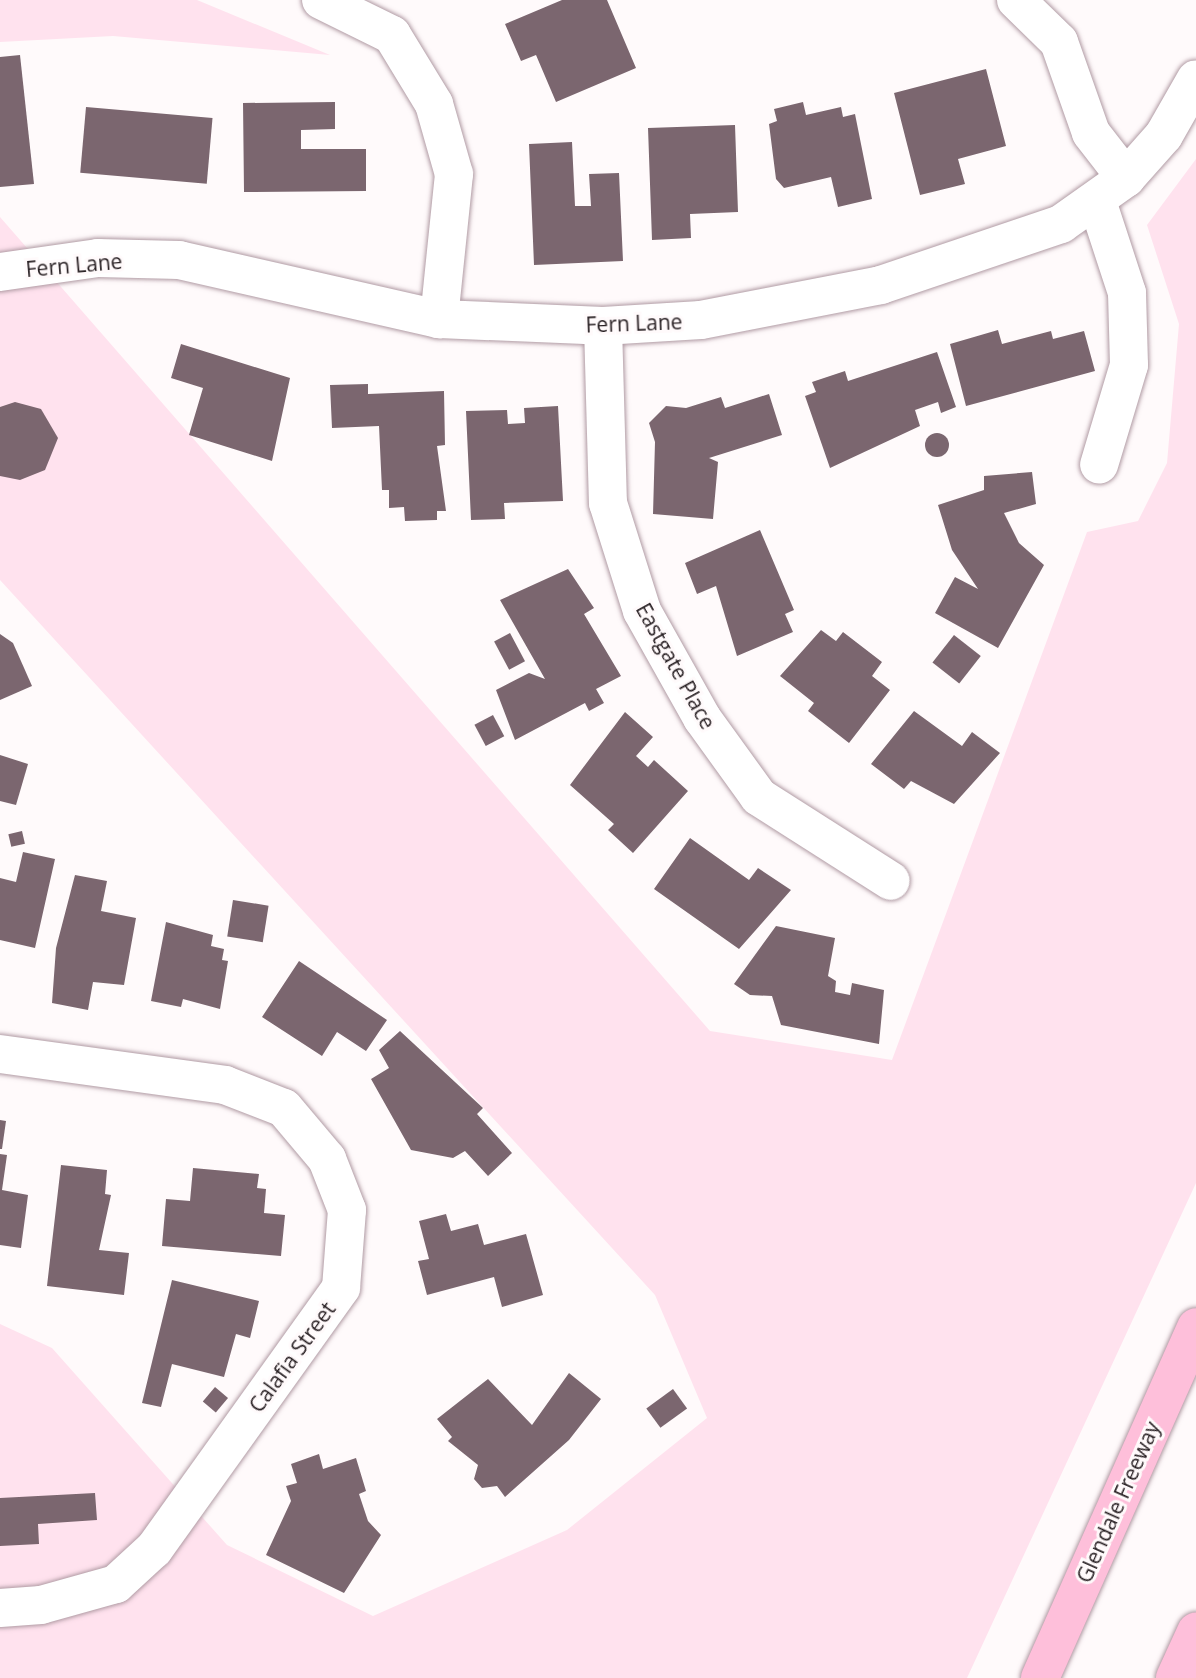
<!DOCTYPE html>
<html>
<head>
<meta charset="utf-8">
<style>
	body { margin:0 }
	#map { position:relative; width:1196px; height:1678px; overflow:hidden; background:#fffafb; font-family:"Open Sans",sans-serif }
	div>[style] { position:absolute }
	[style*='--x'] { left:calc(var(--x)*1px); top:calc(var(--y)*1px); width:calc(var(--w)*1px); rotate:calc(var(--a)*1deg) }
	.green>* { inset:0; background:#ffe2ee }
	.building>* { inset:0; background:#7b666f; transform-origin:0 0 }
	.round { border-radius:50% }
	.roads { filter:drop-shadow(0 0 2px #b19ba4) drop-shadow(0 0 2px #b19ba4) }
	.minor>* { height:38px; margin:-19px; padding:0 19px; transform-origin:19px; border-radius:19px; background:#fff }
	.highway>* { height:38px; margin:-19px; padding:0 19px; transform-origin:19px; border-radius:19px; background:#febfda }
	span { translate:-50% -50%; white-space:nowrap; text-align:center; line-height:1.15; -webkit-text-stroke:6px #fffafb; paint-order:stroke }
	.street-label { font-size:21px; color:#261e21 }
</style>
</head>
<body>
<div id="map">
	<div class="green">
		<i style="clip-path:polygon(0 0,197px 0,330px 55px,113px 36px,0 42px)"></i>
		<i style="clip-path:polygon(1196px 159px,1196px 1183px,967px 1678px,0 1678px,0 1324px,52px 1348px,227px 1545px,373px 1616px,567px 1530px,707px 1418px,655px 1295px,0 580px,0 217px,710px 1031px,892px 1060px,1087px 532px,1138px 521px,1167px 463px,1179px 324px,1147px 225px)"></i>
	</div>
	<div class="building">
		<i style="clip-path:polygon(562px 0,607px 0,636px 68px,556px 102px,536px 55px,521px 61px,505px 24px)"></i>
		<i style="clip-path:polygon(20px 55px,34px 184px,0 187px,0 57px)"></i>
		<i style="clip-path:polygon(986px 69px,1006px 146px,958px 159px,965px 184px,920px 195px,894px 93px)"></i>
		<i style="clip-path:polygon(335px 102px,335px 129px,301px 130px,301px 149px,366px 149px,366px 191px,244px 192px,243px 103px)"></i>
		<i style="clip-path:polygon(803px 102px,806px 115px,841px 107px,843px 117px,855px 114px,872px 199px,838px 207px,831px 177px,784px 188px,776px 179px,769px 124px,777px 121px,774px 109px)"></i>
		<i style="left:86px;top:107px;width:127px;height:66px;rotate:5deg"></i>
		<i style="clip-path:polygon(735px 125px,738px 212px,690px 214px,691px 238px,652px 240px,648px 128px)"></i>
		<i style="clip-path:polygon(572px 142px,575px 206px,591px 206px,589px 174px,619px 173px,623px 261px,534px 265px,529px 144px)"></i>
		<i style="clip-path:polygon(998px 330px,1002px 344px,1051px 331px,1053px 339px,1084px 331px,1095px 371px,966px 406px,950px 344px)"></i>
		<i style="clip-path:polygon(181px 344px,290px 378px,272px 461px,189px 435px,203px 388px,171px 378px)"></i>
		<i style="clip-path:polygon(937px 352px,956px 407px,941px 413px,938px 402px,915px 410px,920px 426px,830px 468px,805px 396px,816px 392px,812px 382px,845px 371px,848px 381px)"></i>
		<i style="clip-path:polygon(368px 384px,368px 394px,444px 391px,445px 445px,437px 446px,446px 511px,437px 511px,437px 520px,405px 521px,404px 507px,389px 508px,389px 490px,382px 490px,379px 426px,332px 428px,330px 385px)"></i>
		<i style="clip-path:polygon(769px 394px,782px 435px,709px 458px,718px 462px,713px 519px,653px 514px,655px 442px,649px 423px,666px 406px,686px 408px,721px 397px,725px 408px)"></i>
		<i style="clip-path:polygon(15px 402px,41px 409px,58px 438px,45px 470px,20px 480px,0 476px,0 407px)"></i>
		<i style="clip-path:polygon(558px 406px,563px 501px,504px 503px,505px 519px,471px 520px,466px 411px,507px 410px,508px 424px,525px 423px,524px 408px)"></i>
		<i class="round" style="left:925px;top:433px;width:24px;height:24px"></i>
		<i style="clip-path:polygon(1032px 472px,1036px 504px,1004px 513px,1019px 543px,1044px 565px,998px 648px,935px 613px,955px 577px,978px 589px,952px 550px,938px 505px,984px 490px,984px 476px)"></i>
		<i style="clip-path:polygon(760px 530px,794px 610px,785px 614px,793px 632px,737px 656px,716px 586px,697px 594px,685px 563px)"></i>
		<i style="clip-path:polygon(568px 569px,594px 608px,584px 614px,621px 676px,596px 689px,604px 703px,589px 711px,585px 703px,515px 740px,496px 690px,529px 673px,545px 679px,500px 600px)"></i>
		<i style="clip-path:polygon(821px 630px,836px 641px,843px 632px,882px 662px,872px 676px,890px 690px,849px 743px,808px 711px,814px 703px,780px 676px)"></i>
		<i style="left:510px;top:633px;width:32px;height:18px;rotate:62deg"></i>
		<i style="clip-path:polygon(0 634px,13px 643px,32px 686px,0 700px)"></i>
		<i style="left:954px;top:635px;width:34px;height:35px;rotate:38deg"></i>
		<i style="clip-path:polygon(914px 711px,962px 746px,972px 732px,1000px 753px,954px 804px,911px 781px,904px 789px,871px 764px)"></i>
		<i style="clip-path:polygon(625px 712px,653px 737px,636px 756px,648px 767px,654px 760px,688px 791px,633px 853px,608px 830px,614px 824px,570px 785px)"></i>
		<i style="left:493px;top:715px;width:24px;height:21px;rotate:62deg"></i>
		<i style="clip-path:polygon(0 755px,28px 764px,16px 805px,0 801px)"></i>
		<i style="left:22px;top:831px;width:13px;height:14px;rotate:77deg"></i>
		<i style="clip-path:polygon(690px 838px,749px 880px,758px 868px,791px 890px,739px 949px,654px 889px)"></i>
		<i style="clip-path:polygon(23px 852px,55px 859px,35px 948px,0 940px,0 878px,16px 882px)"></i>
		<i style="clip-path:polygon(75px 875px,107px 881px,101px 911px,136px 918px,124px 985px,93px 982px,88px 1010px,52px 1003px,56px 948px)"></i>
		<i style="left:233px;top:900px;width:36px;height:37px;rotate:9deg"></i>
		<i style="clip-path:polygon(166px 922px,213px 935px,211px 946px,224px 949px,222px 960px,228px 961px,220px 1009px,183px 999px,181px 1007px,151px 1001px)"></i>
		<i style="clip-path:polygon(776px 926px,835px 938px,828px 976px,836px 981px,835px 992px,850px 995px,852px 983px,884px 990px,879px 1044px,781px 1025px,772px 996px,750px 995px,734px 984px)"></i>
		<i style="clip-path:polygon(299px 961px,387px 1020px,366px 1051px,337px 1032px,322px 1056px,262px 1017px)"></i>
		<i style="clip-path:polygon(400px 1031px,483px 1108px,477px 1114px,512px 1153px,488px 1176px,465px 1151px,453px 1158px,411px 1150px,371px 1079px,389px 1068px,379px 1050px)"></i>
		<i style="clip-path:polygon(0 1120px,6px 1121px,2px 1149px,0 1149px)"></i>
		<i style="clip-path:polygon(0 1154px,7px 1155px,2px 1190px,28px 1195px,21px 1248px,0 1245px)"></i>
		<i style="clip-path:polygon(61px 1165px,107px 1170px,105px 1194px,111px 1195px,99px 1250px,129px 1253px,124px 1295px,47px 1286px)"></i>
		<i style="clip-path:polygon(193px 1168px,259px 1174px,257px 1188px,266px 1189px,264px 1213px,285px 1215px,281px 1256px,162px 1246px,166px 1199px,190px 1201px)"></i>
		<i style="clip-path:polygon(446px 1214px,451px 1231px,478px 1224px,484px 1245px,526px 1234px,543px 1295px,502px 1307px,494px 1277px,427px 1295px,418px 1261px,429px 1259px,419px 1221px)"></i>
		<i style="clip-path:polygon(172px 1280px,259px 1301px,250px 1338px,236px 1334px,224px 1377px,172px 1364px,161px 1407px,142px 1403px)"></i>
		<i style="clip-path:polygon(569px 1373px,601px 1399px,569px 1440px,505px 1497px,497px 1486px,482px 1488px,474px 1479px,478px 1465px,448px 1441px,452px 1437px,437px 1419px,488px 1379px,532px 1425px)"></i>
		<i style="left:215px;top:1387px;width:17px;height:19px;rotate:40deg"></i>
		<i style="left:673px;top:1389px;width:24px;height:33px;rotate:54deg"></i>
		<i style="clip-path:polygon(319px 1454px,323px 1469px,356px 1458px,366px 1491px,359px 1494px,368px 1521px,381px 1535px,344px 1593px,266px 1555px,291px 1501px,286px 1486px,297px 1483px,291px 1464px)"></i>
		<i style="clip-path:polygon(95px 1493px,97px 1520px,38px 1524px,39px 1544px,0 1546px,0 1498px)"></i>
	</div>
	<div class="roads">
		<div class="minor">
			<i style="--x:321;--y:0;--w:79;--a:26.2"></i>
			<i style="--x:392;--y:35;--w:81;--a:58.7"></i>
			<i style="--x:434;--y:104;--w:73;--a:74.1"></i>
			<i style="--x:454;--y:174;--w:146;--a:95.9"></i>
			<i style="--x:1016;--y:0;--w:60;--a:44.3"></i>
			<i style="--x:1059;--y:42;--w:96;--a:70.6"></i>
			<i style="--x:1091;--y:133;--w:57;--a:52.1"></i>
			<i style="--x:1097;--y:201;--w:97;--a:71.9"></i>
			<i style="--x:1127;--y:293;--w:72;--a:88.4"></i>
			<i style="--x:1129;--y:365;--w:104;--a:106.7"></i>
			<i style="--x:0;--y:272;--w:99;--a:-8.1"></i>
			<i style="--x:98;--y:258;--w:81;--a:1.4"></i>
			<i style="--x:179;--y:260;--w:267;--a:12.8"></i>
			<i style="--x:439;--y:319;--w:164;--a:2.4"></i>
			<i style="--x:603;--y:326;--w:98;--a:-3.5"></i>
			<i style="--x:701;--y:320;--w:183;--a:-11"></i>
			<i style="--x:881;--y:285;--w:190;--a:-18.7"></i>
			<i style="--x:1061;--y:224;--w:80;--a:-35.3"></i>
			<i style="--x:1126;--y:178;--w:57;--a:-48.5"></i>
			<i style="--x:1164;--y:135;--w:64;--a:-60.3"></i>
			<i style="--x:603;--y:326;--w:177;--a:88.4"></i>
			<i style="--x:608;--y:503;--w:113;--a:72.5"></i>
			<i style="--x:642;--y:611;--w:123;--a:60.7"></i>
			<i style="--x:702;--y:718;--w:97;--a:54.2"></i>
			<i style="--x:759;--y:797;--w:156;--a:32.5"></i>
			<i style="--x:0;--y:1054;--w:227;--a:7.8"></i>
			<i style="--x:225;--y:1085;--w:63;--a:21.3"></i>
			<i style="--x:284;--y:1108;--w:67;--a:49.9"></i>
			<i style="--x:327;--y:1159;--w:55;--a:68.6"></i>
			<i style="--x:347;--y:1210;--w:78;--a:94.4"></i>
			<i style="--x:341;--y:1288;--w:321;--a:125.6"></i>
			<i style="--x:154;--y:1549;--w:52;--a:137.4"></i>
			<i style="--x:116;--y:1584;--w:78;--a:164.4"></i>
			<i style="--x:41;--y:1605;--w:41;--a:175.8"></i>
		</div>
		<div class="highway">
			<i style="--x:1040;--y:1678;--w:384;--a:-66"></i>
			<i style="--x:1175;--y:1678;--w:51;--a:-65.5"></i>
		</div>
	</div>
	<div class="street-label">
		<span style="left:74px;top:265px;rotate:-5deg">Fern Lane</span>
		<span style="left:634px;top:323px;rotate:-2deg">Fern Lane</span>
		<span style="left:676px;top:666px;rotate:61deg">Eastgate Place</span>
		<span style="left:292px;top:1357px;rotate:-54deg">Calafia Street</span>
		<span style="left:1118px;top:1502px;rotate:-66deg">Glendale Freeway</span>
	</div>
</div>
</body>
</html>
